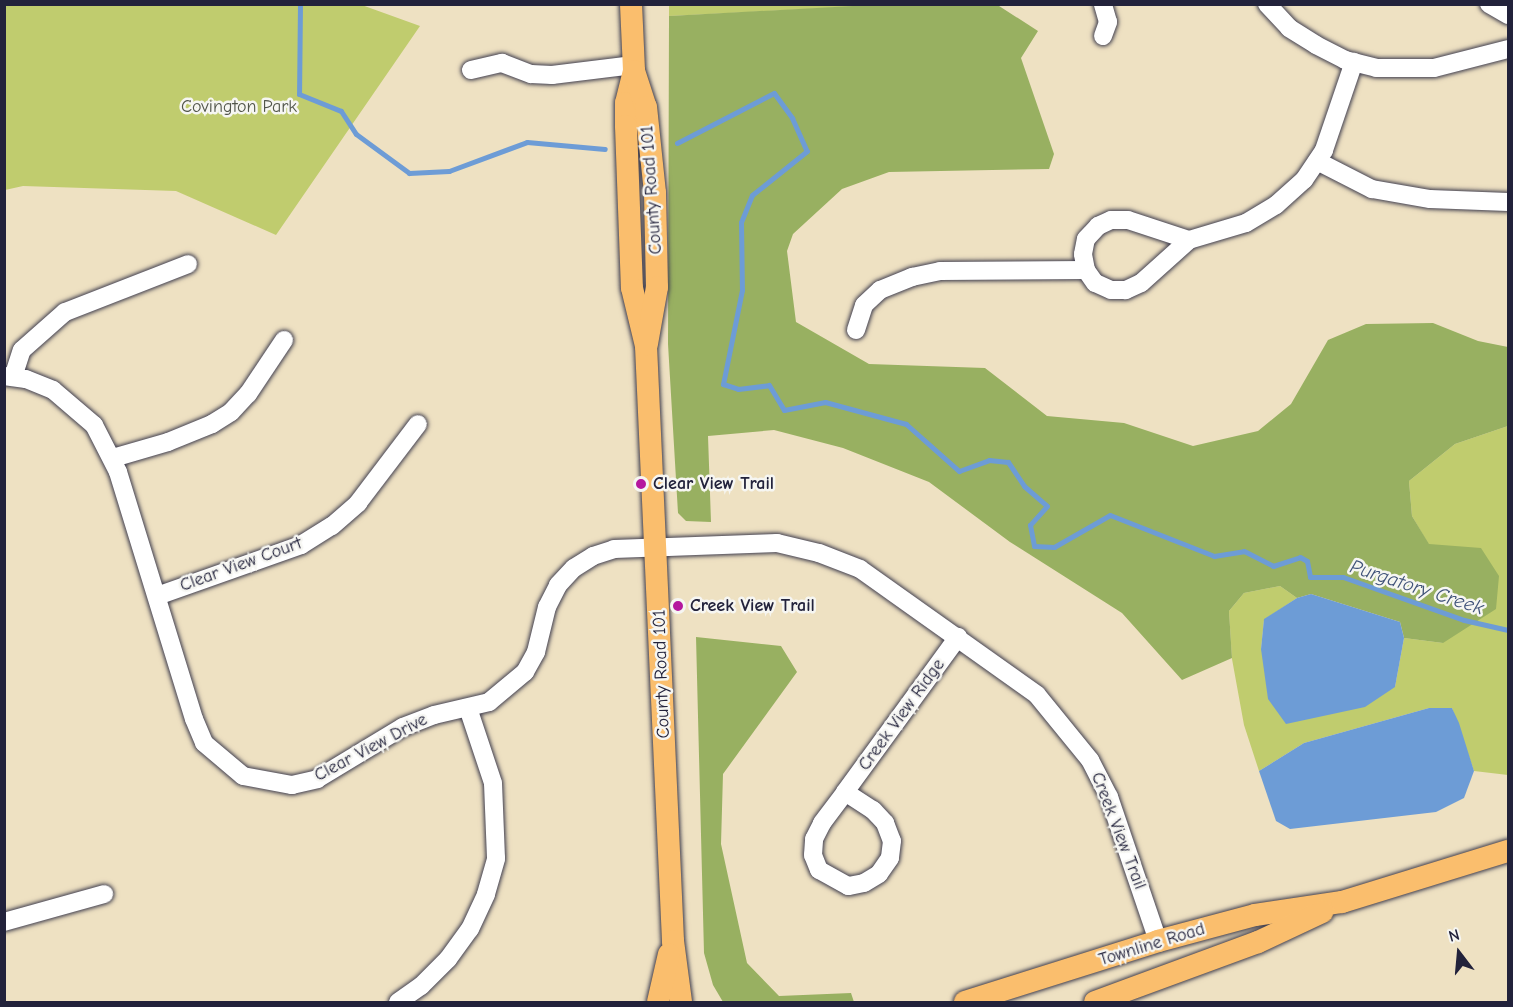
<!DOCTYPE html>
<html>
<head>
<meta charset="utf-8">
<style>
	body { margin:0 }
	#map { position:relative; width:1513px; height:1007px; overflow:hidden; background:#eee1c2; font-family:"Comic Neue",sans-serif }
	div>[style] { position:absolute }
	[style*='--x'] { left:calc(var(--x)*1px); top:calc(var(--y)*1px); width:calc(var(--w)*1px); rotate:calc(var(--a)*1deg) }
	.green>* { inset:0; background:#c0cc6e }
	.forest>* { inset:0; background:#98b061 }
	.water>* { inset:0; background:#6d9cd6 }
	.stream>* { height:5px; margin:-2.5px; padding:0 2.5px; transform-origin:2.5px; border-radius:2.5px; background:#6d9cd6 }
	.roads { filter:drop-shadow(0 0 2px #413f4f) drop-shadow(0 0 2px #413f4f) }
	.minor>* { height:18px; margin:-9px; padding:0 9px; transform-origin:9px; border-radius:9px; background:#fff }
	.major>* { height:22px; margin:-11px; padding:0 11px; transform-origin:11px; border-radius:11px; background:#fabe6d }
	.dots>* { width:16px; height:16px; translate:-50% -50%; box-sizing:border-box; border:3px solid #f6f6f2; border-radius:50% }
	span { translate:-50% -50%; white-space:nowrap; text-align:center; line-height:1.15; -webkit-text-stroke:5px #f6f6f2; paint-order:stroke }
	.park-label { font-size:18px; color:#51554a }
	.street-label { font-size:18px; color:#22223b }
	.poi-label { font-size:18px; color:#22223b; font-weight:700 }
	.left { translate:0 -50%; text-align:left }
	.water-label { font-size:20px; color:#405379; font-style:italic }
	.frame { position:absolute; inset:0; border:6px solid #22223b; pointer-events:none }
	.north { position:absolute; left:1429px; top:923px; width:60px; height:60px; -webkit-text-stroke:4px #f6f6f2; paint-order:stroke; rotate:344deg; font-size:16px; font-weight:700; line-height:24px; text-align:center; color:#22223b }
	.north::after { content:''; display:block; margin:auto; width:21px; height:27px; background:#22223b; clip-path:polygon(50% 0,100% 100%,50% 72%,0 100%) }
</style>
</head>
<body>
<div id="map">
	<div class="green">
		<i style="clip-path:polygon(359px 4px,420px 26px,276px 235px,176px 191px,23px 186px,5px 190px,5px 5px)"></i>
		<i style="clip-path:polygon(669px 5px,889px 5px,669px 16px)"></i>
		<i style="clip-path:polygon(1508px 426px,1508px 775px,1474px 771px,1452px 708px,1429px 708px,1304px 743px,1259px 771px,1244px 725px,1232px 659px,1229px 611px,1244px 593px,1280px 586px,1297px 598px,1264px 620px,1261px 649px,1395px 687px,1404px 638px,1443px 643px,1429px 545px,1412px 516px,1409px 481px,1455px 444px)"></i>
	</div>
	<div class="forest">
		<i style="clip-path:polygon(889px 4px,996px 4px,1038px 31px,1021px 58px,1054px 154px,1049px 169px,889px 172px,842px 189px,793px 234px,787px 251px,796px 322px,869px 364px,985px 368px,1047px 416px,1124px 423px,1193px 446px,1258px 431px,1291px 404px,1328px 340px,1366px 324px,1433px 323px,1478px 341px,1508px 347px,1508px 426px,1455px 444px,1409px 481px,1412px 516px,1429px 544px,1481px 548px,1499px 576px,1496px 609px,1443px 643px,1404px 638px,1400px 622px,1311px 594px,1297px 598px,1280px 586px,1244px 593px,1229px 611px,1232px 658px,1182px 680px,1122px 613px,1010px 542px,929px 482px,843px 448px,774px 430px,708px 436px,711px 522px,686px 521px,678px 513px,668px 344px,669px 16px)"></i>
		<i style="clip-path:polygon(696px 637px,781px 646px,797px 672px,723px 774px,721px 844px,747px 963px,779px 996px,851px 993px,854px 1002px,723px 1002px,713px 985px,704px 953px)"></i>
	</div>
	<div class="water">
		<i style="clip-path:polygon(1311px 594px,1400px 622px,1404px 638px,1395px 687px,1365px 707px,1286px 724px,1268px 699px,1261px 649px,1264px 619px,1297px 598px)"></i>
		<i style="clip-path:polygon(1429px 708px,1452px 708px,1459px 723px,1474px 771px,1464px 798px,1436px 812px,1290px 829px,1276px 821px,1259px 771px,1304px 743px)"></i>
	</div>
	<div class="stream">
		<i style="--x:300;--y:4;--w:90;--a:90.6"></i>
		<i style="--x:299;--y:94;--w:45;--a:22"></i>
		<i style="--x:341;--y:111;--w:27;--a:57"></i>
		<i style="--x:356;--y:134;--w:66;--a:36.3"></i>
		<i style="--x:409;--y:173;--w:40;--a:-2.9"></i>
		<i style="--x:449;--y:171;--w:83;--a:-20.4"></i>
		<i style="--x:527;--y:142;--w:78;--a:5.1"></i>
		<i style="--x:677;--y:143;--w:109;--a:-27.3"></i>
		<i style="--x:774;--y:93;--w:31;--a:54"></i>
		<i style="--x:792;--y:118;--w:36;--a:66"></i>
		<i style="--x:807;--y:151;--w:70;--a:141.3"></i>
		<i style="--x:752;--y:195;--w:29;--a:112"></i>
		<i style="--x:741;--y:222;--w:68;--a:89.2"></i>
		<i style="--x:742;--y:290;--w:96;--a:101.4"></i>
		<i style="--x:723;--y:384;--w:16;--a:18"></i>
		<i style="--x:738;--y:389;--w:31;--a:-7"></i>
		<i style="--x:769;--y:385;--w:29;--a:59"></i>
		<i style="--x:784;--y:410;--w:42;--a:-11"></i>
		<i style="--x:825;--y:402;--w:84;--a:15.2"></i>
		<i style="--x:906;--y:424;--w:71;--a:41.6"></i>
		<i style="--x:959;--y:471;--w:32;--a:-20"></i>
		<i style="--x:989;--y:460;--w:19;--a:6"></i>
		<i style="--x:1008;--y:462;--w:29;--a:56"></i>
		<i style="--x:1024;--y:486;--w:30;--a:41"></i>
		<i style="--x:1047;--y:506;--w:25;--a:132"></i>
		<i style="--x:1030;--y:525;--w:21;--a:79"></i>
		<i style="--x:1034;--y:546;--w:20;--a:3"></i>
		<i style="--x:1054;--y:547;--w:64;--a:-29.7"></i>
		<i style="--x:1110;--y:515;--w:112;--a:21.5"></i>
		<i style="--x:1214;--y:556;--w:30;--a:-9"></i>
		<i style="--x:1244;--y:551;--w:33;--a:27"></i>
		<i style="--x:1273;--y:566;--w:28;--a:-18"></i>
		<i style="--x:1300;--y:557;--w:8;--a:30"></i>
		<i style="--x:1307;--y:561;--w:16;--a:79"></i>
		<i style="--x:1310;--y:577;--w:33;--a:0"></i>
		<i style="--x:1343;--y:577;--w:128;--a:19.6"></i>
		<i style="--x:1464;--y:620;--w:45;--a:12.8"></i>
	</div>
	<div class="roads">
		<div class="minor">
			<i style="--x:1267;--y:4;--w:33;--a:47"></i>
			<i style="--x:1289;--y:28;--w:32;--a:32"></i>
			<i style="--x:1316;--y:45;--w:33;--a:27"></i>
			<i style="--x:1345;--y:60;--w:32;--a:14"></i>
			<i style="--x:1376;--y:68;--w:58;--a:0"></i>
			<i style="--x:1434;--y:68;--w:76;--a:-14.4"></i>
			<i style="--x:1489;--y:4;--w:22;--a:30"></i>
			<i style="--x:1103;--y:36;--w:15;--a:-70"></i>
			<i style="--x:1108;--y:22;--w:19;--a:-106"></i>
			<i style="--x:471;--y:70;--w:32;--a:-13"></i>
			<i style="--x:502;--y:63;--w:31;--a:21"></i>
			<i style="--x:531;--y:74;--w:21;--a:3"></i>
			<i style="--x:552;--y:75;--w:82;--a:-7"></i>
			<i style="--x:1317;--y:161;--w:62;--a:27"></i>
			<i style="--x:1372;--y:189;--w:59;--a:9.8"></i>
			<i style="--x:1430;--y:199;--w:78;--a:2.2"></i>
			<i style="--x:1111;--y:220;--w:17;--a:0"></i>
			<i style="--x:1128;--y:220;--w:64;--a:18.2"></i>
			<i style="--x:1189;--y:240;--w:64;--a:138.1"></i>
			<i style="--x:1141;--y:283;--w:17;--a:155"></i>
			<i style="--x:1126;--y:290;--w:15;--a:180"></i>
			<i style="--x:1111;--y:290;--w:17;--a:-156"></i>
			<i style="--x:1095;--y:283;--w:16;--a:-125"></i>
			<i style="--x:1086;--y:270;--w:16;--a:-101"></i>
			<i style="--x:1083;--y:254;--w:15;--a:-79"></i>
			<i style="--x:1086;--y:239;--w:18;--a:-47"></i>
			<i style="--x:1098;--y:226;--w:14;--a:-25"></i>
			<i style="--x:1189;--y:240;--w:59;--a:-16.6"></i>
			<i style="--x:1246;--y:223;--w:35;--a:-31"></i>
			<i style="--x:1276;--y:205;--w:38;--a:-42"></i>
			<i style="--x:1304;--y:180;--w:36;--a:-56"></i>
			<i style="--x:1324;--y:150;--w:93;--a:-71.2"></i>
			<i style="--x:856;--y:330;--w:26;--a:-72"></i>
			<i style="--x:864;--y:305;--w:22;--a:-43"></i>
			<i style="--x:880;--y:290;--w:35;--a:-22"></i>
			<i style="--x:912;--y:277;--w:29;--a:-12"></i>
			<i style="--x:940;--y:271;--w:146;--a:-0.4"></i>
			<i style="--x:4;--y:376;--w:22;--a:8"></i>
			<i style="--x:26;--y:379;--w:29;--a:22"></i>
			<i style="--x:53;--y:390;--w:54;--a:40.5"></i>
			<i style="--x:94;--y:425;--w:53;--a:62.9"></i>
			<i style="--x:118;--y:472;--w:258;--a:72.9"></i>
			<i style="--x:194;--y:719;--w:26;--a:67"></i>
			<i style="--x:204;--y:743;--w:51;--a:40.2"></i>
			<i style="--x:243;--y:776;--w:50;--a:10.4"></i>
			<i style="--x:292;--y:785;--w:26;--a:-13"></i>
			<i style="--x:317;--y:779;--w:100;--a:-31.2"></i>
			<i style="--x:403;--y:727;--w:33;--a:-21"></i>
			<i style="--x:434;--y:715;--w:57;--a:-13.3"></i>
			<i style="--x:489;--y:702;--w:47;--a:-39.8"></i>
			<i style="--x:525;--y:672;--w:23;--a:-61"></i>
			<i style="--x:536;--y:652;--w:46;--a:-76.3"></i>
			<i style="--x:547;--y:607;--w:25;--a:-63"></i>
			<i style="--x:558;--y:585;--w:23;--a:-47"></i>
			<i style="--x:574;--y:568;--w:22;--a:-32"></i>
			<i style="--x:593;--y:556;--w:22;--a:-18"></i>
			<i style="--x:614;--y:549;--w:163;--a:-2.1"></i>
			<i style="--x:777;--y:543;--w:43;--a:13.4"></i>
			<i style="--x:819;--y:553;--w:44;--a:21.3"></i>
			<i style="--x:860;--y:569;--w:217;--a:35.4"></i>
			<i style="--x:1037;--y:695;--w:84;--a:50.8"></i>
			<i style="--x:1090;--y:760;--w:42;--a:62.8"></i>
			<i style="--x:1109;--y:797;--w:152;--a:71.2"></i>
			<i style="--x:13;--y:377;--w:28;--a:-72"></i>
			<i style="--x:22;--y:350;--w:57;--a:-41.5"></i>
			<i style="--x:65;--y:312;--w:132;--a:-21.3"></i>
			<i style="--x:113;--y:458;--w:57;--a:-16.2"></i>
			<i style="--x:168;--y:442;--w:48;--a:-22.2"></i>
			<i style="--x:212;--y:424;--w:22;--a:-32"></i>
			<i style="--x:231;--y:412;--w:25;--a:-47"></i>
			<i style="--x:248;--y:394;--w:65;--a:-56.3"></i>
			<i style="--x:157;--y:596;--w:153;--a:-19.5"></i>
			<i style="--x:301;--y:545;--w:36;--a:-32"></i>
			<i style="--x:332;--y:526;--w:35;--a:-41"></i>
			<i style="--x:358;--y:503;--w:99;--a:-52.8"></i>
			<i style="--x:845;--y:792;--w:33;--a:33"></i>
			<i style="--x:873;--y:810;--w:18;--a:47"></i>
			<i style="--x:885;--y:823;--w:19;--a:69"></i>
			<i style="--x:892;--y:841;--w:17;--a:97"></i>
			<i style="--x:890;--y:858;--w:19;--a:125"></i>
			<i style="--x:879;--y:874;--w:17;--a:149"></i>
			<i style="--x:864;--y:883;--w:16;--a:169"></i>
			<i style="--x:848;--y:886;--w:33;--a:-151"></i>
			<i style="--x:819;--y:870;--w:16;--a:-112"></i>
			<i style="--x:813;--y:855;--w:16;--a:-86"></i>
			<i style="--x:814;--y:839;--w:18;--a:-63"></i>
			<i style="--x:822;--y:823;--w:39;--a:-53"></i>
			<i style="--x:845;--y:792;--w:192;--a:-53.9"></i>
			<i style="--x:4;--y:922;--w:104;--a:-15.6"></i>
			<i style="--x:398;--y:1002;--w:28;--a:-35"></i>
			<i style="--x:421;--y:986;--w:38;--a:-45"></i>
			<i style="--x:448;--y:959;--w:37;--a:-54"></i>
			<i style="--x:470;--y:929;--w:38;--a:-65"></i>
			<i style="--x:486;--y:894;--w:37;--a:-74"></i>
			<i style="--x:496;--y:858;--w:75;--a:-92.3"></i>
			<i style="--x:493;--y:783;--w:79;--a:-108.4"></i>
		</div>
		<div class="major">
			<i style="--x:631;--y:4;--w:67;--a:87.4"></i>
			<i style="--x:634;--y:71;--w:33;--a:104"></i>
			<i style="--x:626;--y:103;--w:23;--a:90"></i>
			<i style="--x:626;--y:126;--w:162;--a:87.9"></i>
			<i style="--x:632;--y:288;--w:60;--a:76.4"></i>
			<i style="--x:646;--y:346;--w:596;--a:87.4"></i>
			<i style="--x:673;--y:941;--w:62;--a:82.5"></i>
			<i style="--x:634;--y:71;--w:38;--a:72"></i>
			<i style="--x:646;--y:107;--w:86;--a:84"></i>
			<i style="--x:655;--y:193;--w:94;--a:88.8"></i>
			<i style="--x:657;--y:287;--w:58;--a:100"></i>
			<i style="--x:658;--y:1002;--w:49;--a:-77.1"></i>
			<i style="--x:965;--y:1002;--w:202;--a:-17.5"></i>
			<i style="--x:1158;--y:941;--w:100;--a:-15"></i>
			<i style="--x:1255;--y:915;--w:88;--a:-8.5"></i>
			<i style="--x:1342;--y:902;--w:174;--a:-17.1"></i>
			<i style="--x:1095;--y:1002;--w:174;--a:-20.2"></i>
			<i style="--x:1258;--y:942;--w:71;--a:-25.1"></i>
		</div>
	</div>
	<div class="dots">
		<i style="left:641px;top:484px;background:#b5179e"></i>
		<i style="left:678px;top:606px;background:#b5179e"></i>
	</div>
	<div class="park-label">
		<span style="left:239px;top:107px">Covington Park</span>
	</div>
	<div class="street-label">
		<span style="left:652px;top:190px;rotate:-94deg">County Road 101</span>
		<span style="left:241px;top:565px;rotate:-20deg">Clear View Court</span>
		<span style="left:662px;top:674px;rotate:-92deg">County Road 101</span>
		<span style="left:902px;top:715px;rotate:-54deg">Creek View Ridge</span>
		<span style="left:371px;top:748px;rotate:-28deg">Clear View Drive</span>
		<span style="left:1118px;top:831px;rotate:69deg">Creek View Trail</span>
		<span style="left:1152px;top:945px;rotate:-17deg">Townline Road</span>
	</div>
	<div class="poi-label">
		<span class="left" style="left:653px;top:484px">Clear View Trail</span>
		<span class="left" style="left:690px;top:606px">Creek View Trail</span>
	</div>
	<div class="water-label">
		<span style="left:1417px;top:587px;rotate:18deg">Purgatory Creek</span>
	</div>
	<div class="frame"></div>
	<div class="north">N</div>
</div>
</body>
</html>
